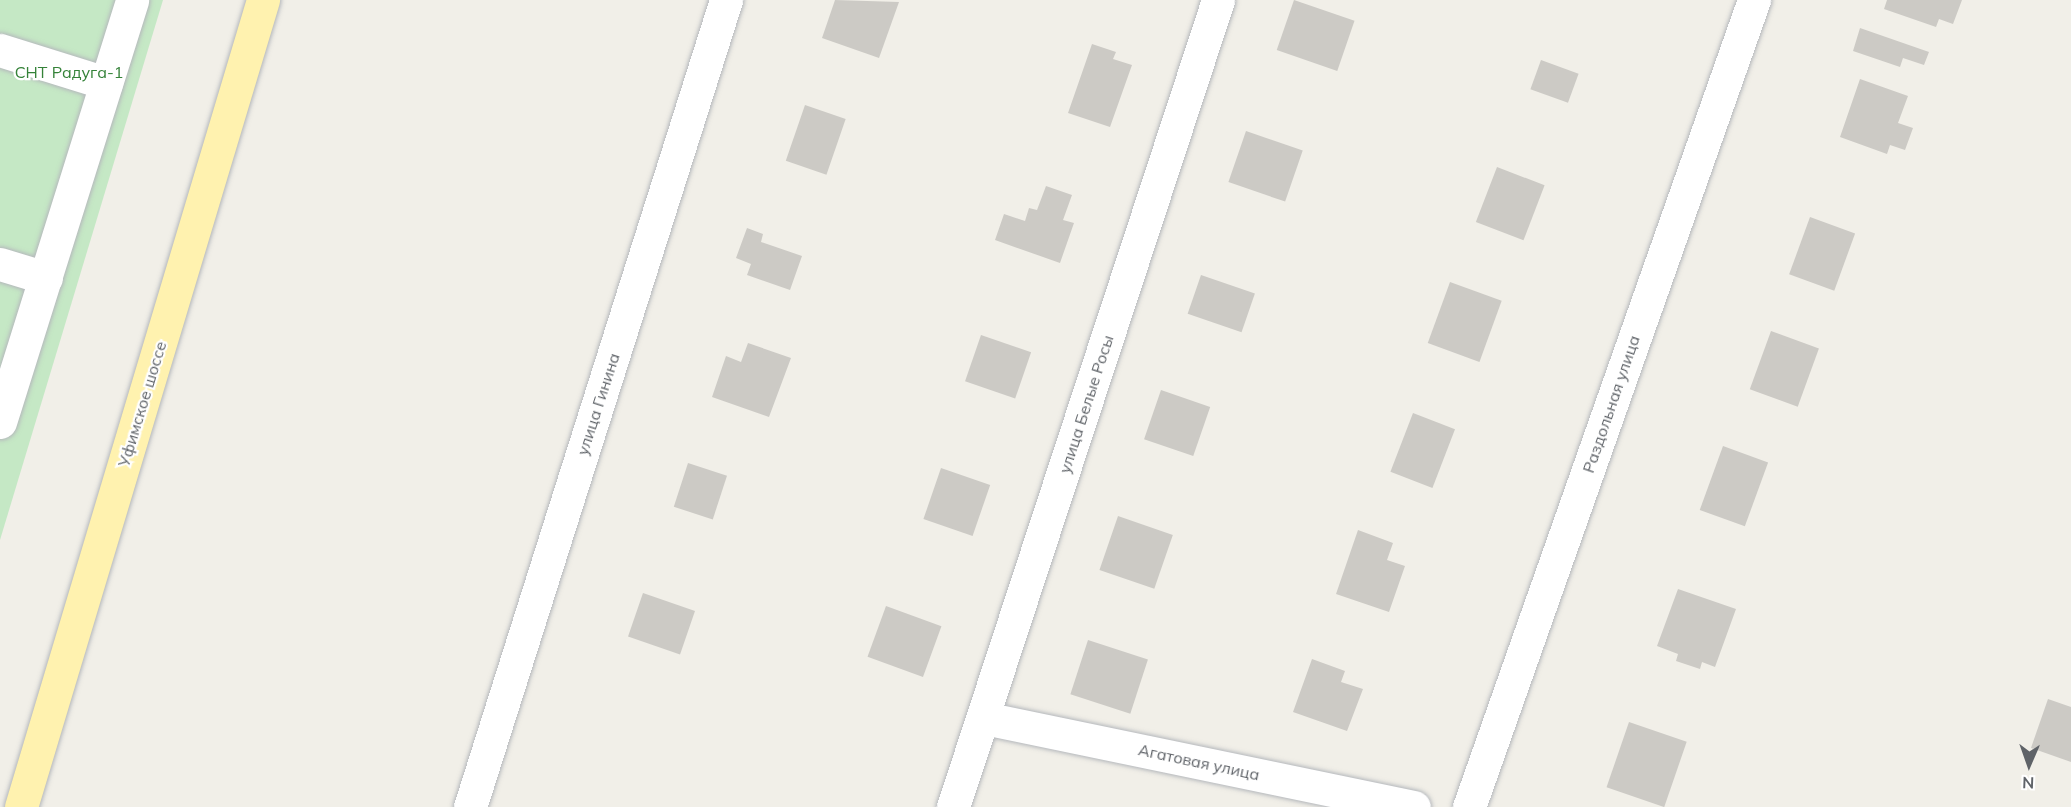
<!DOCTYPE html>
<html>
<head>
<meta charset="utf-8">
<style>
	body { margin:0 }
	#map { position:relative; width:2071px; height:807px; overflow:hidden; background:#f1efe8; font-family:Mulish,sans-serif }
	div>[style] { position:absolute }
	[style*='--x'] { left:calc(var(--x)*1px); top:calc(var(--y)*1px); width:calc(var(--w)*1px); rotate:calc(var(--a)*1deg) }
	.green>* { inset:0; background:#c5e8c5 }
	.building>* { inset:0; background:#cccac5; transform-origin:0 0 }
	.roads { filter:drop-shadow(0 0 2px #b5b8bc) drop-shadow(0 0 2px #b5b8bc) }
	.minor>* { height:33px; margin:-16.5px; padding:0 16.5px; transform-origin:16.5px; border-radius:16.5px; background:#fff }
	.major>* { height:33px; margin:-16.5px; padding:0 16.5px; transform-origin:16.5px; border-radius:16.5px; background:#fff2af }
	span { translate:-50% -50%; white-space:nowrap; text-align:center; line-height:1.15; -webkit-text-stroke:4.5px #fff; paint-order:stroke }
	.park-label { font-size:16px; color:#348238 }
	.street-label { font-size:16px; color:#5f6368 }
	.north { position:absolute; left:1999px; top:735px; width:60px; height:60px; -webkit-text-stroke:4px #fff; paint-order:stroke; rotate:182deg; font-size:16px; font-weight:700; line-height:24px; text-align:center; color:#5f6368 }
	.north::after { content:''; display:block; margin:auto; width:21px; height:27px; background:#5f6368; clip-path:polygon(50% 0,100% 100%,50% 72%,0 100%) }
</style>
</head>
<body>
<div id="map">
	<div class="green">
		<i style="clip-path:polygon(0 0,163px 0,0 540px)"></i>
	</div>
	<div class="building">
		<i style="clip-path:polygon(835px 0,899px 2px,879px 58px,822px 38px)"></i>
		<i style="left:1294px;top:0;width:64px;height:53px;rotate:19deg"></i>
		<i style="clip-path:polygon(1887px 0,1962px 0,1953px 24px,1939px 19px,1936px 27px,1884px 9px)"></i>
		<i style="clip-path:polygon(1860px 28px,1929px 52px,1924px 65px,1903px 58px,1900px 67px,1853px 51px)"></i>
		<i style="clip-path:polygon(1092px 44px,1116px 52px,1113px 59px,1132px 65px,1110px 127px,1068px 113px)"></i>
		<i style="left:1541px;top:60px;width:40px;height:31px;rotate:20deg"></i>
		<i style="clip-path:polygon(1860px 79px,1908px 96px,1898px 123px,1913px 128px,1905px 150px,1890px 145px,1887px 154px,1840px 137px)"></i>
		<i style="left:805px;top:105px;width:43px;height:59px;rotate:19deg"></i>
		<i style="left:1246px;top:131px;width:60px;height:54px;rotate:19deg"></i>
		<i style="left:1497px;top:167px;width:51px;height:59px;rotate:21deg"></i>
		<i style="clip-path:polygon(1046px 186px,1072px 195px,1063px 220px,1074px 223px,1060px 263px,995px 240px,1004px 214px,1025px 221px,1029px 208px,1037px 210px)"></i>
		<i style="left:1810px;top:217px;width:48px;height:61px;rotate:20deg"></i>
		<i style="clip-path:polygon(747px 228px,763px 234px,761px 242px,802px 256px,790px 290px,747px 275px,751px 264px,736px 258px)"></i>
		<i style="left:1201px;top:275px;width:57px;height:41px;rotate:19deg"></i>
		<i style="left:1450px;top:282px;width:55px;height:65px;rotate:20deg"></i>
		<i style="left:1771px;top:331px;width:51px;height:62px;rotate:20deg"></i>
		<i style="left:981px;top:335px;width:53px;height:49px;rotate:19deg"></i>
		<i style="clip-path:polygon(748px 343px,791px 358px,769px 417px,712px 397px,726px 356px,741px 362px)"></i>
		<i style="left:1161px;top:390px;width:52px;height:52px;rotate:19deg"></i>
		<i style="left:1413px;top:413px;width:45px;height:63px;rotate:21deg"></i>
		<i style="left:1723px;top:446px;width:48px;height:68px;rotate:20deg"></i>
		<i style="left:688px;top:463px;width:41px;height:46px;rotate:18deg"></i>
		<i style="left:941px;top:468px;width:52px;height:54px;rotate:19deg"></i>
		<i style="left:1118px;top:516px;width:58px;height:57px;rotate:19deg"></i>
		<i style="clip-path:polygon(1358px 530px,1393px 543px,1387px 560px,1405px 566px,1389px 612px,1336px 594px)"></i>
		<i style="clip-path:polygon(1678px 589px,1736px 609px,1715px 667px,1702px 662px,1700px 669px,1676px 661px,1678px 654px,1657px 646px)"></i>
		<i style="left:643px;top:593px;width:55px;height:46px;rotate:19deg"></i>
		<i style="left:886px;top:606px;width:59px;height:54px;rotate:20deg"></i>
		<i style="left:1088px;top:640px;width:63px;height:57px;rotate:18deg"></i>
		<i style="clip-path:polygon(1312px 659px,1345px 671px,1341px 682px,1363px 689px,1347px 731px,1293px 712px)"></i>
		<i style="clip-path:polygon(2048px 699px,2071px 707px,2071px 762px,2031px 748px)"></i>
		<i style="left:1629px;top:722px;width:61px;height:69px;rotate:19deg"></i>
	</div>
	<div class="roads">
		<div class="minor">
			<i style="--x:0;--y:50;--w:111;--a:17.3"></i>
			<i style="--x:0;--y:264;--w:48;--a:16.9"></i>
			<i style="--x:0;--y:422;--w:442;--a:-72.6"></i>
			<i style="--x:984;--y:718;--w:439;--a:11.7"></i>
			<i style="--x:470;--y:807;--w:847;--a:-72.4"></i>
			<i style="--x:953;--y:807;--w:849;--a:-71.82"></i>
			<i style="--x:1469;--y:807;--w:856;--a:-70.55"></i>
		</div>
		<div class="major">
			<i style="--x:21;--y:807;--w:843;--a:-73.31"></i>
		</div>
	</div>
	<div class="park-label">
		<span style="left:69px;top:72px">СНТ Радуга-1</span>
	</div>
	<div class="street-label">
		<span style="left:142px;top:404px;rotate:-73deg">Уфимское шоссе</span>
		<span style="left:598px;top:404px;rotate:-72deg">улица Гинина</span>
		<span style="left:1086px;top:404px;rotate:-72deg">улица Белые Росы</span>
		<span style="left:1611px;top:404px;rotate:-71deg">Раздольная улица</span>
		<span style="left:1199px;top:762px;rotate:12deg">Агатовая улица</span>
	</div>
	<div class="north">N</div>
</div>
</body>
</html>
